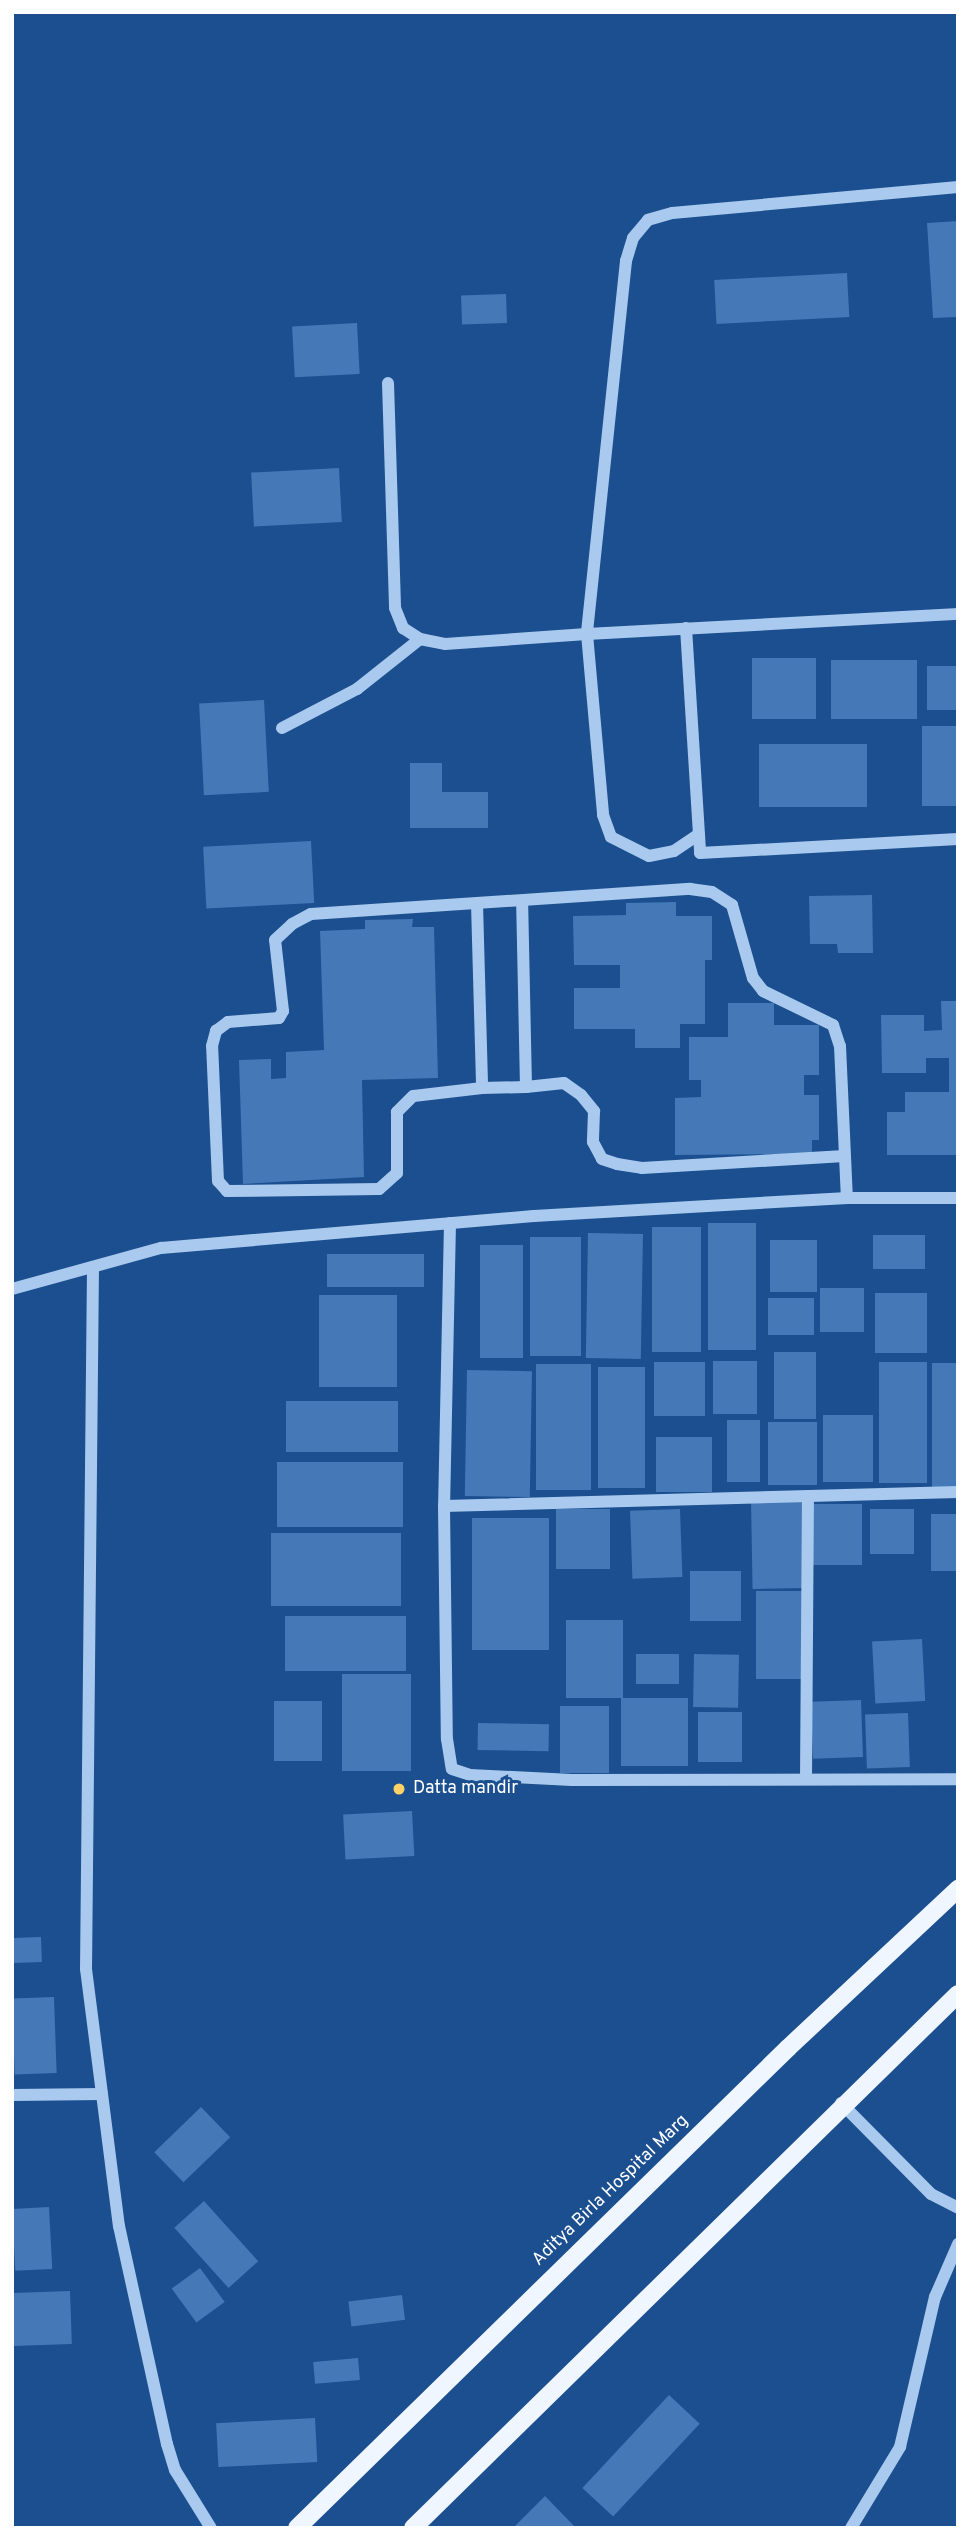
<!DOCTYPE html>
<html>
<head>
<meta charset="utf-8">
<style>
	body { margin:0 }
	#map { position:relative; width:970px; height:2540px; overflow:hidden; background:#1b4f8f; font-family:Overpass,sans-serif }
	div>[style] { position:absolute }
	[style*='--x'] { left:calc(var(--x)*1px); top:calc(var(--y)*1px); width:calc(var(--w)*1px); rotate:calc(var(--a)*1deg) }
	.building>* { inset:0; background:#4478b7; transform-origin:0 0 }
	.minor>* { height:12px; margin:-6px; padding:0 6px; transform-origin:6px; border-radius:6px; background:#a9c9ee }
	.major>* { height:18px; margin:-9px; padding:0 9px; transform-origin:9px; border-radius:9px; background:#f0f6ff }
	.dots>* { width:19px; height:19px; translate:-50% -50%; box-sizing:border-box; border:4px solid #1b4f8f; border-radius:50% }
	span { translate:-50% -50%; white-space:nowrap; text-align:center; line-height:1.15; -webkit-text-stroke:6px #1b4f8f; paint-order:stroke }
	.poi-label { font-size:18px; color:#fff }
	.left { translate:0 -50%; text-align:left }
	.street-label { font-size:18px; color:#fff }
	.frame { position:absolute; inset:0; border:14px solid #fff; pointer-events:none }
</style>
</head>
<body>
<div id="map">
	<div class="building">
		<i style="clip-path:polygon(958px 221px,958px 317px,933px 318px,927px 223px)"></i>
		<i style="left:847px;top:273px;width:44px;height:133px;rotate:87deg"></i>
		<i style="left:506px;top:294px;width:29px;height:45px;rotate:88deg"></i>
		<i style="left:357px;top:323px;width:51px;height:65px;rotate:87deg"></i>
		<i style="left:339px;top:468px;width:54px;height:88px;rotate:87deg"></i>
		<i style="left:752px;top:658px;width:64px;height:61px"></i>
		<i style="left:917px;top:660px;width:59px;height:86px;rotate:90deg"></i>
		<i style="left:958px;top:666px;width:44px;height:31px;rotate:90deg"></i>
		<i style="left:264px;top:700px;width:92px;height:65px;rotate:87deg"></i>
		<i style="left:922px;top:726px;width:36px;height:80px"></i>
		<i style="left:759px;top:744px;width:108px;height:63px"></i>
		<i style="clip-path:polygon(410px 763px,442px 763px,442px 792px,488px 792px,488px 828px,410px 828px)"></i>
		<i style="left:311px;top:841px;width:62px;height:108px;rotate:87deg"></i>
		<i style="clip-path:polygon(872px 895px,873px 953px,838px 953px,837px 944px,810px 944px,809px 896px)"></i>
		<i style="clip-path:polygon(676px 902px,676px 916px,712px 916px,712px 960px,705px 960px,705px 1024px,680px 1024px,680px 1048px,635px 1048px,635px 1029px,574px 1029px,574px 988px,620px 988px,620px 965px,574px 965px,573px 916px,626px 915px,626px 903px)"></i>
		<i style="clip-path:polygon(413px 919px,412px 927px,434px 927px,438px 1078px,362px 1080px,364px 1177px,243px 1184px,239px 1060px,271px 1059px,271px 1079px,286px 1078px,286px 1052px,324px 1050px,320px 931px,365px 929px,365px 920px)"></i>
		<i style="clip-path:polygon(941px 1001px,958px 1001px,958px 1155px,887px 1155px,887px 1112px,905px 1112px,905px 1092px,949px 1092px,949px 1058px,926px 1058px,926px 1073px,882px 1073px,881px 1015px,924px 1015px,924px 1031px,942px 1030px)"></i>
		<i style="clip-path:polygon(728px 1003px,774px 1003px,774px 1025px,819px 1025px,819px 1075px,804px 1075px,804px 1095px,819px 1095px,819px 1140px,812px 1140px,812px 1154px,675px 1155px,675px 1098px,701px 1097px,701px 1080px,689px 1080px,689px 1037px,728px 1037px)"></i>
		<i style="left:708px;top:1223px;width:48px;height:127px"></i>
		<i style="left:652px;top:1227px;width:49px;height:125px"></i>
		<i style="left:588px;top:1233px;width:55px;height:125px;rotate:1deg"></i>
		<i style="left:873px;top:1235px;width:52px;height:34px"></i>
		<i style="left:530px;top:1237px;width:51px;height:119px"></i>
		<i style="left:770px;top:1240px;width:47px;height:52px"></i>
		<i style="left:480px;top:1245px;width:43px;height:113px"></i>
		<i style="left:327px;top:1254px;width:97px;height:33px"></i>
		<i style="left:820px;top:1288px;width:44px;height:44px"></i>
		<i style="left:875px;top:1293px;width:52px;height:60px"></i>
		<i style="left:319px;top:1295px;width:78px;height:92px"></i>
		<i style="left:814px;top:1298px;width:37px;height:46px;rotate:90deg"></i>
		<i style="left:774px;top:1352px;width:42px;height:67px"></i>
		<i style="left:713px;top:1361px;width:44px;height:53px"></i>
		<i style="left:654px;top:1362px;width:51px;height:54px"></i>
		<i style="left:879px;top:1362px;width:48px;height:121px"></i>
		<i style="left:932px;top:1363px;width:26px;height:124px"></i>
		<i style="left:536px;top:1364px;width:55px;height:126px"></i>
		<i style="left:598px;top:1367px;width:47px;height:121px"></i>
		<i style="left:467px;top:1370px;width:65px;height:126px;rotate:1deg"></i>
		<i style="left:286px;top:1401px;width:112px;height:51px"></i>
		<i style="left:823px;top:1415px;width:50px;height:67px"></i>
		<i style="left:727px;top:1420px;width:33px;height:62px"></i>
		<i style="left:768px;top:1422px;width:49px;height:63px"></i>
		<i style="left:656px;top:1437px;width:56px;height:55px"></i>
		<i style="left:277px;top:1462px;width:126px;height:65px"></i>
		<i style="left:804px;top:1499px;width:89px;height:53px;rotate:89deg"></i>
		<i style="left:862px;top:1504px;width:61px;height:50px;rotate:90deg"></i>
		<i style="left:556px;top:1509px;width:54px;height:60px"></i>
		<i style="left:680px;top:1509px;width:68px;height:50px;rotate:88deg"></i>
		<i style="left:870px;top:1509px;width:44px;height:45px"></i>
		<i style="left:931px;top:1514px;width:27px;height:57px"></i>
		<i style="left:472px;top:1518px;width:77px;height:132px"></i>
		<i style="left:271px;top:1533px;width:130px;height:73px"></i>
		<i style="left:690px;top:1571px;width:51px;height:50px"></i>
		<i style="left:756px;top:1591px;width:46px;height:88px"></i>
		<i style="left:285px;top:1616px;width:121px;height:55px"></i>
		<i style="left:566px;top:1620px;width:57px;height:78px"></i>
		<i style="left:922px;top:1639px;width:62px;height:50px;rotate:87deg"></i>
		<i style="left:636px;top:1654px;width:43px;height:30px"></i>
		<i style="left:694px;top:1654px;width:45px;height:53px;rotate:1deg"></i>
		<i style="left:342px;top:1674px;width:69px;height:97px"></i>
		<i style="left:621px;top:1698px;width:67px;height:68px"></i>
		<i style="left:861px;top:1700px;width:57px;height:50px;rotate:88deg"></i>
		<i style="left:274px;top:1701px;width:48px;height:60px"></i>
		<i style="left:560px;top:1706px;width:49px;height:67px"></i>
		<i style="left:698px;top:1712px;width:44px;height:50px"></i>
		<i style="left:908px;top:1713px;width:54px;height:43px;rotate:88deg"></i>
		<i style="left:478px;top:1723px;width:71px;height:27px;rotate:1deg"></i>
		<i style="left:412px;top:1811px;width:45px;height:69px;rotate:87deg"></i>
		<i style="left:41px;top:1937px;width:25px;height:29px;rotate:88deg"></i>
		<i style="left:54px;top:1997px;width:76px;height:42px;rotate:88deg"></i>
		<i style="left:201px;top:2107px;width:42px;height:65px;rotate:46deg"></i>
		<i style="left:204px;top:2201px;width:81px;height:40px;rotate:48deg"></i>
		<i style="left:49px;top:2207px;width:62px;height:37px;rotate:87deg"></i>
		<i style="left:200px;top:2268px;width:42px;height:35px;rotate:54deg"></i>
		<i style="left:70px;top:2291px;width:53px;height:58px;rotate:88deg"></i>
		<i style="left:402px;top:2295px;width:25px;height:54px;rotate:83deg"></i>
		<i style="left:358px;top:2358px;width:22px;height:45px;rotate:85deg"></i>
		<i style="left:669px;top:2395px;width:42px;height:127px;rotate:43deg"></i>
		<i style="left:315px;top:2418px;width:44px;height:99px;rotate:87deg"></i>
		<i style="clip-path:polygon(545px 2496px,576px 2528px,513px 2528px)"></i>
	</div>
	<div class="minor">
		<i style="--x:958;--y:187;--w:287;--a:174.8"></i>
		<i style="--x:672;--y:213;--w:25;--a:164"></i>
		<i style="--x:648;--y:220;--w:23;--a:130"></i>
		<i style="--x:633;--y:238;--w:24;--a:107"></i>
		<i style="--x:626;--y:261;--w:375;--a:96"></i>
		<i style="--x:587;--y:634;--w:372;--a:-3.1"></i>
		<i style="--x:388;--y:383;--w:225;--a:88.2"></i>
		<i style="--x:395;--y:608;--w:22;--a:68"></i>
		<i style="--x:403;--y:628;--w:20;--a:33"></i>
		<i style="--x:420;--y:639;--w:25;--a:11"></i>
		<i style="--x:445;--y:644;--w:142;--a:-4"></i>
		<i style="--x:587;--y:634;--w:182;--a:84.9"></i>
		<i style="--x:603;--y:815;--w:23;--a:70"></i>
		<i style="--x:611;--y:837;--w:42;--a:26.6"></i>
		<i style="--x:649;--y:856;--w:25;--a:-11"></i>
		<i style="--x:674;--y:851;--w:30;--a:-34"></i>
		<i style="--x:686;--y:628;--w:225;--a:86.4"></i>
		<i style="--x:700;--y:853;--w:258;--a:-3.1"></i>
		<i style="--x:282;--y:728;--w:85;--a:-27.5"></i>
		<i style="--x:357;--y:689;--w:80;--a:-38.4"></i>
		<i style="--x:477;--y:904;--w:184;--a:88.4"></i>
		<i style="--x:482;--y:1088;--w:69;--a:173.4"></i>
		<i style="--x:413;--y:1096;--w:23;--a:135"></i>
		<i style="--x:397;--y:1112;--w:61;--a:90"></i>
		<i style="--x:397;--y:1173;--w:24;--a:138"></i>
		<i style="--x:379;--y:1189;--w:152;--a:179.2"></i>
		<i style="--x:227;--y:1191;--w:13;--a:-132"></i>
		<i style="--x:218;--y:1181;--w:135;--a:-92.5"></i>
		<i style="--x:212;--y:1046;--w:16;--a:-75"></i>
		<i style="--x:216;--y:1031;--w:15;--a:-37"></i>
		<i style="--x:228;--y:1022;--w:51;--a:-4.5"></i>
		<i style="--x:279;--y:1018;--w:8;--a:-60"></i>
		<i style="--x:283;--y:1011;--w:71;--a:-96.4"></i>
		<i style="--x:275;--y:940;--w:23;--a:-43"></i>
		<i style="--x:292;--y:924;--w:21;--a:-28"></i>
		<i style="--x:311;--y:914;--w:380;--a:-3.8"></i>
		<i style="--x:690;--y:889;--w:22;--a:8"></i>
		<i style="--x:712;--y:892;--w:24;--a:33"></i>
		<i style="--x:732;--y:905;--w:76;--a:74"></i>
		<i style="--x:753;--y:978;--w:16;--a:52"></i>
		<i style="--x:763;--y:991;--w:78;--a:25.9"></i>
		<i style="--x:833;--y:1025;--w:22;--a:72"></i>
		<i style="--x:840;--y:1046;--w:152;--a:87.4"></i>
		<i style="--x:526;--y:1087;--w:38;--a:-6"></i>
		<i style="--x:564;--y:1083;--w:21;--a:35"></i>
		<i style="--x:581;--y:1095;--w:21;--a:51"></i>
		<i style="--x:594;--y:1111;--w:31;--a:92"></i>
		<i style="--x:593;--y:1142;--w:19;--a:62"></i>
		<i style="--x:602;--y:1159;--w:16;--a:18"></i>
		<i style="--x:617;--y:1164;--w:25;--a:9"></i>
		<i style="--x:642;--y:1168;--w:203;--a:-3.4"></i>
		<i style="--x:482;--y:1088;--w:44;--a:-1.3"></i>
		<i style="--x:526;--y:1087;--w:186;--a:-91.2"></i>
		<i style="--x:450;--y:1223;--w:283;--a:91.2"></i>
		<i style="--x:444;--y:1506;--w:233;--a:89.3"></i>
		<i style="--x:447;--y:1739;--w:30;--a:81"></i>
		<i style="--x:452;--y:1769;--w:19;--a:18"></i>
		<i style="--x:470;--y:1775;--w:102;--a:2.8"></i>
		<i style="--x:572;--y:1780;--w:386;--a:-0.1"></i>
		<i style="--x:93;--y:1267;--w:702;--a:90.57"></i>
		<i style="--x:86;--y:1969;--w:259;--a:82.7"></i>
		<i style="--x:119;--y:2226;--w:223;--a:77.6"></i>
		<i style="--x:167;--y:2444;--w:27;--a:73"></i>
		<i style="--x:175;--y:2470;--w:68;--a:58.2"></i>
		<i style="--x:12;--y:1289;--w:155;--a:-15.4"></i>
		<i style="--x:161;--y:1248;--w:374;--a:-4.9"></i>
		<i style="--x:534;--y:1216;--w:314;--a:-3.3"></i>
		<i style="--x:847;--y:1198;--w:111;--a:0"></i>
		<i style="--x:444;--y:1506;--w:514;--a:-1.56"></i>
		<i style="--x:806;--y:1779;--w:283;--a:-89.6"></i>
		<i style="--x:12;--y:2095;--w:90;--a:-0.6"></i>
		<i style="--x:841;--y:2103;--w:128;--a:45.3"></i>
		<i style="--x:931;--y:2194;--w:30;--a:27"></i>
		<i style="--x:851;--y:2528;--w:95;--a:-58.8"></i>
		<i style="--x:900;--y:2447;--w:154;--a:-76.9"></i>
		<i style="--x:935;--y:2297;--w:58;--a:-66.5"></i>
	</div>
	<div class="major">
		<i style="--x:297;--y:2528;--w:687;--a:-44.35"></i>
		<i style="--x:788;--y:2048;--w:233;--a:-43.1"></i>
		<i style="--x:413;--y:2528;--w:763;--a:-44.42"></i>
	</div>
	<div class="dots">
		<i style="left:399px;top:1789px;background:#ffd166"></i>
	</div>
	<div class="poi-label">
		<span class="left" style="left:413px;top:1789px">Datta mandir</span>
	</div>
	<div class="street-label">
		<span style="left:611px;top:2191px;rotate:-44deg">Aditya Birla Hospital Marg</span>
	</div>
	<div class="frame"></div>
</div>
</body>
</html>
